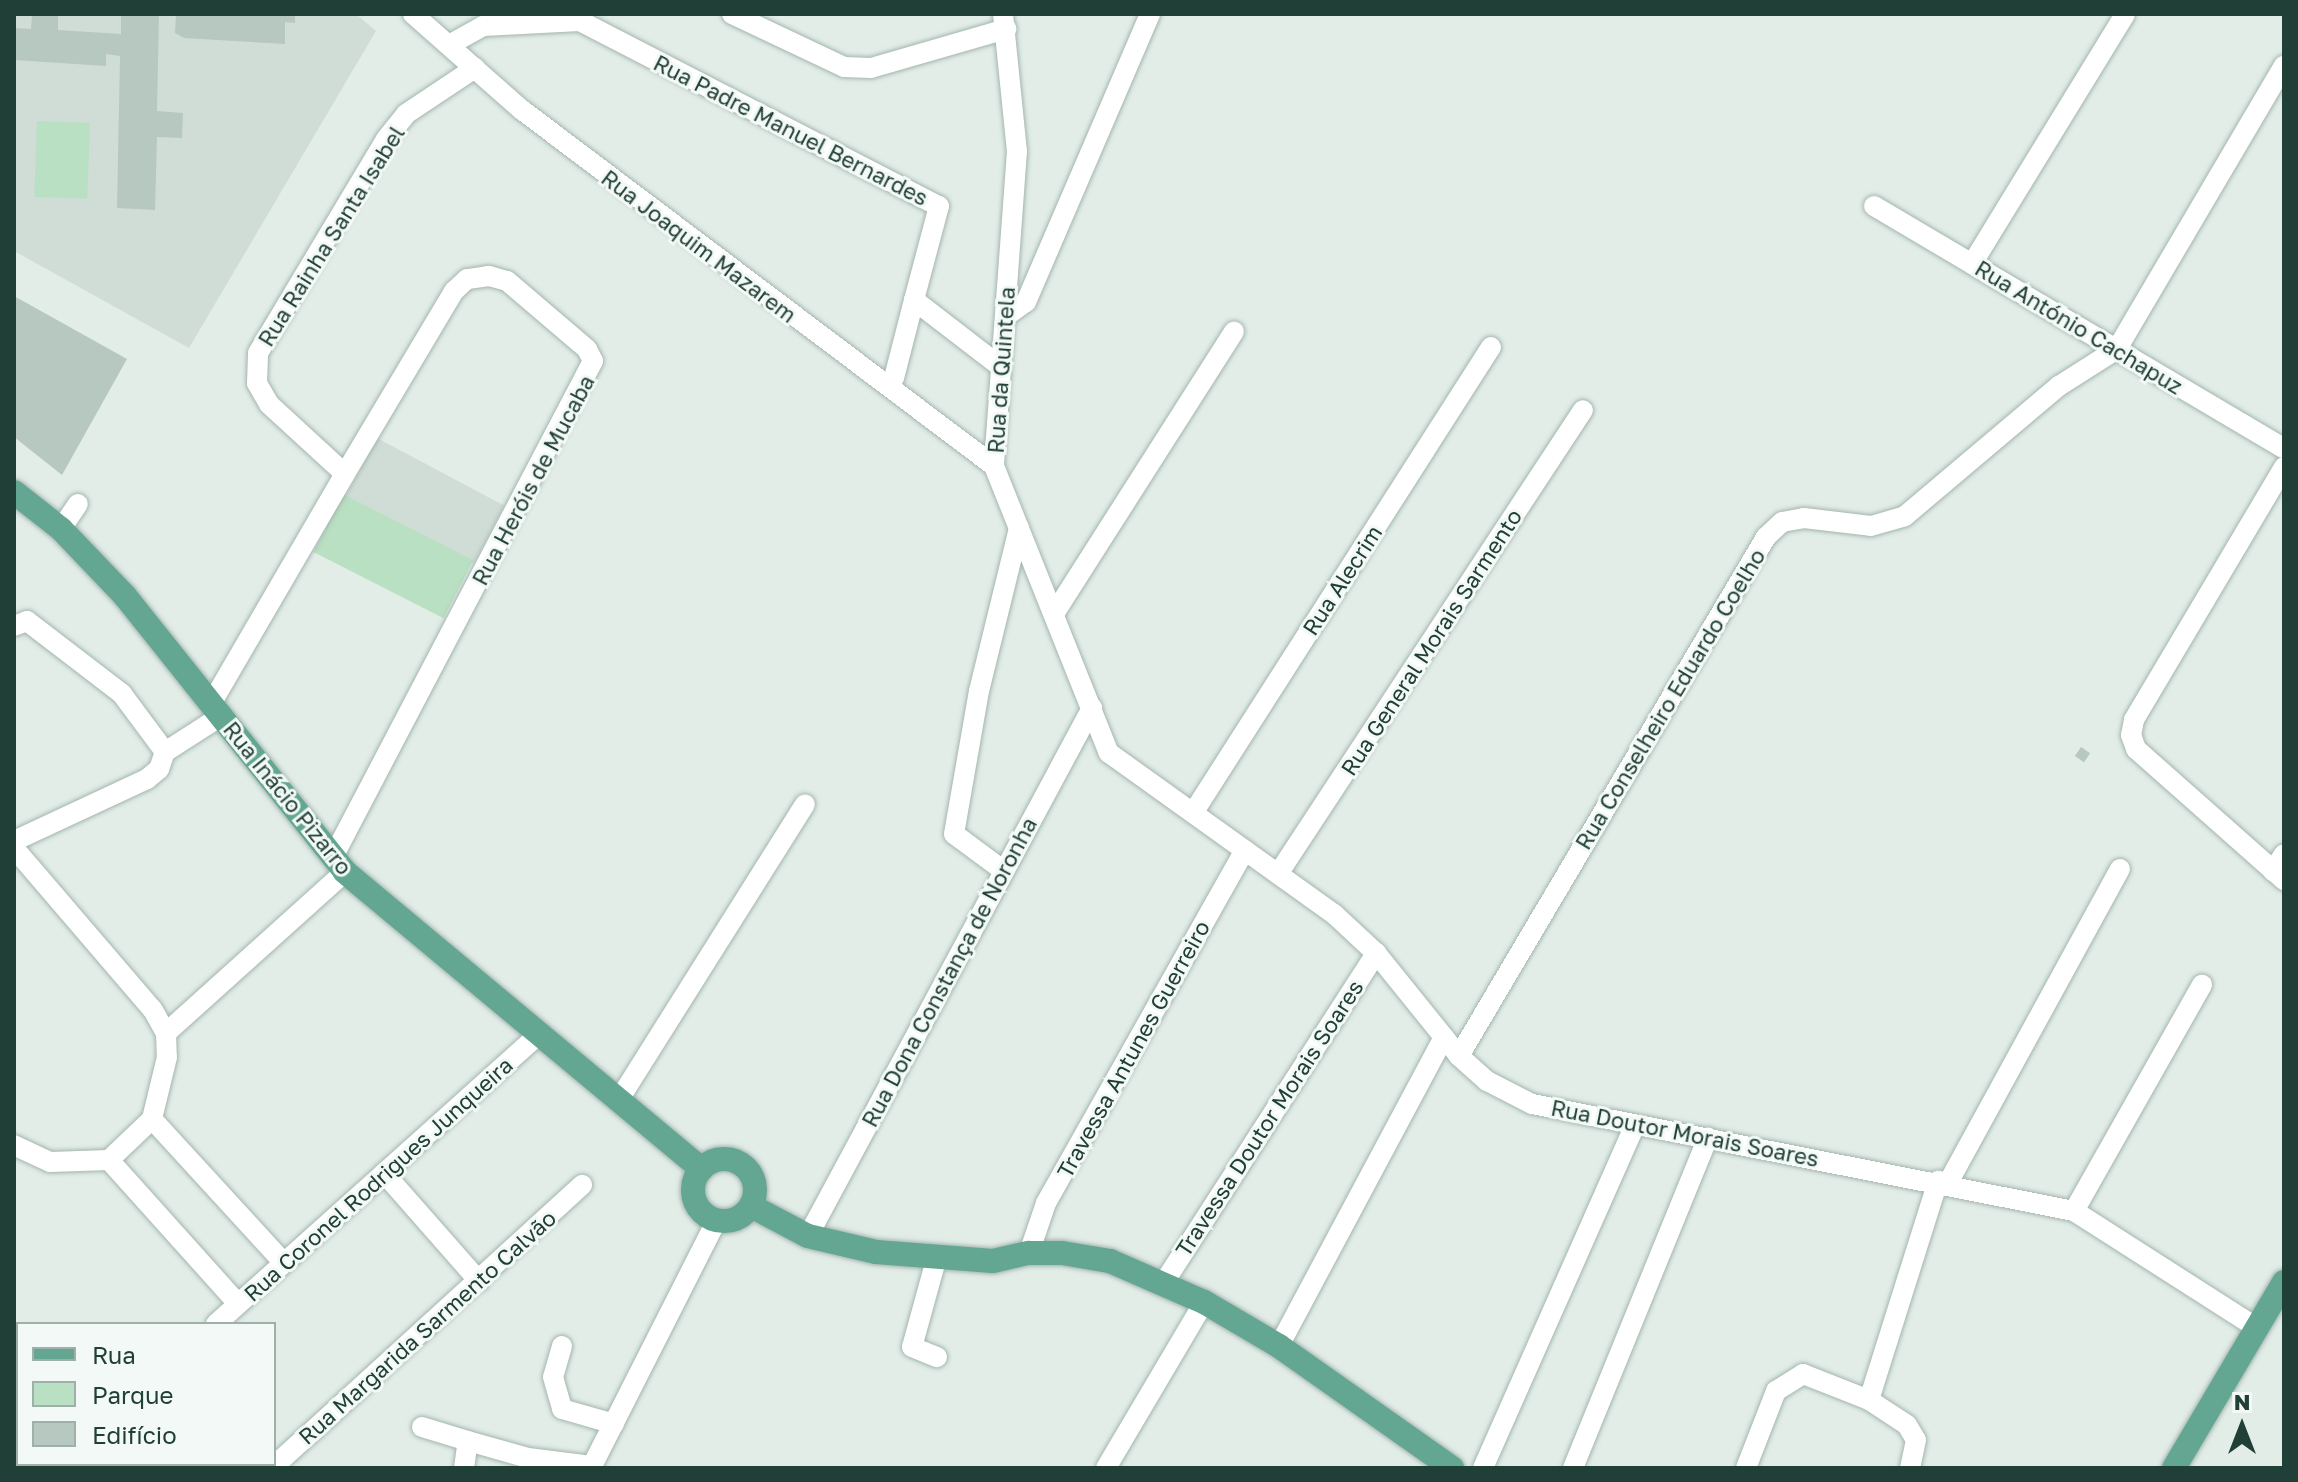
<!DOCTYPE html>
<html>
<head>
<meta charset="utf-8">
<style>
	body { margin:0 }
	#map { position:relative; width:2298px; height:1482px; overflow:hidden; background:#e2ede8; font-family:"Golos Text",sans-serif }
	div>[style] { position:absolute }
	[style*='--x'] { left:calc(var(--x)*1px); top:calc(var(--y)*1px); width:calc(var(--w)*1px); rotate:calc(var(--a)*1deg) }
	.built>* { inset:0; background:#d0ddd6; transform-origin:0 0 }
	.green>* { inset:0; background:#b9e0c2; transform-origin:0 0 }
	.building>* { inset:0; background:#b7c8c0; transform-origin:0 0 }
	.path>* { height:4px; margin-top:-2px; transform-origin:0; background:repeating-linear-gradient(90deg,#80b3a1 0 4px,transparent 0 10px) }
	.roads { filter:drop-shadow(0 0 2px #a4b5af) drop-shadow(0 0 2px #a4b5af) }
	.minor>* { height:20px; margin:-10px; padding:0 10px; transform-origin:10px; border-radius:10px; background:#fff }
	.major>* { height:24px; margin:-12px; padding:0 12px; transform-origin:12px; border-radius:12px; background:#63a692 }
	.major>.ring { margin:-12px; padding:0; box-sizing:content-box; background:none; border:24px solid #63a692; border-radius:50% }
	span { translate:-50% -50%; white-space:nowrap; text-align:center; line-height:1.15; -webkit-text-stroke:6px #f3f9f6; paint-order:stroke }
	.street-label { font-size:22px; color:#203f36 }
	.frame { position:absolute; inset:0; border:16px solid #203f36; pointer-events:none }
	.legend { position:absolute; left:16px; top:1322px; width:260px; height:144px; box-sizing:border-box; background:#f3f9f6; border:2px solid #9fafa9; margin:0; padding:10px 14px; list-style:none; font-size:24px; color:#203f36 }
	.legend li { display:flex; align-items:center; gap:16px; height:40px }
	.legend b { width:40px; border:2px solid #9fafa9 }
	.north { position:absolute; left:2202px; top:1386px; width:80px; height:80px; -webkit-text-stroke:6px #f3f9f6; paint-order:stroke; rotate:0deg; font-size:22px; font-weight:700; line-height:32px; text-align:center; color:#203f36 }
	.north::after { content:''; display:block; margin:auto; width:28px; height:36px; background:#203f36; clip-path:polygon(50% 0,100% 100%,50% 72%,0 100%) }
</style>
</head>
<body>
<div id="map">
	<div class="built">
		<i style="clip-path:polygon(14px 14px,356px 14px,376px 31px,189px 348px,14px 251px)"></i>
		<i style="left:377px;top:438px;width:144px;height:66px;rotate:28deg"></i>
	</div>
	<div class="green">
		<i style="left:37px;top:121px;width:53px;height:76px;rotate:2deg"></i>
		<i style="left:343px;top:494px;width:146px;height:65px;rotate:27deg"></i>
	</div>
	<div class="building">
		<i style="clip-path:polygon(32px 14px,58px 14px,58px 30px,121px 34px,121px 14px,159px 14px,157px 111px,183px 113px,182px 138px,157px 137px,155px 210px,117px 208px,120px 56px,106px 54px,106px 66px,14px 60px,14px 28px,31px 29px)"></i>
		<i style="clip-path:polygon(176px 14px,295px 14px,295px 23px,285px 22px,285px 44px,184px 38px,175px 33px)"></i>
		<i style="clip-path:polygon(14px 296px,127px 359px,62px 475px,14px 437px)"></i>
		<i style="left:2081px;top:747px;width:11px;height:11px;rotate:34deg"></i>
	</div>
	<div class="path">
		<i style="--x:56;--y:1468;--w:6;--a:-39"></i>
	</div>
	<div class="roads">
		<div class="minor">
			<i style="--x:413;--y:14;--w:145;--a:41.4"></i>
			<i style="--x:522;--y:110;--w:591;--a:37.02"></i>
			<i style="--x:732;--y:14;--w:124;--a:25.3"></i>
			<i style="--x:844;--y:67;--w:27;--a:2"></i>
			<i style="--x:871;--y:68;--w:141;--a:-16.1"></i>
			<i style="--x:1003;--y:14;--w:138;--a:84.2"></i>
			<i style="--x:1017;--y:151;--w:316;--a:94.2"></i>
			<i style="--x:994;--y:466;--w:309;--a:68.2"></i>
			<i style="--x:1109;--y:753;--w:277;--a:35.6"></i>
			<i style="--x:1334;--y:914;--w:57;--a:42.9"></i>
			<i style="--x:1376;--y:953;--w:132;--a:51.1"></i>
			<i style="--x:1459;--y:1056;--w:38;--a:42"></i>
			<i style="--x:1487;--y:1081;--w:51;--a:27.1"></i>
			<i style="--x:1532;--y:1104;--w:552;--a:11.17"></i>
			<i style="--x:2074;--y:1211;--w:217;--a:32.6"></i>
			<i style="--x:449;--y:45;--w:39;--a:-29"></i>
			<i style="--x:483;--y:26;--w:97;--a:-3"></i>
			<i style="--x:580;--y:21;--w:404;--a:27.3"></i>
			<i style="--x:939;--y:206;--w:97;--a:104.9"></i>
			<i style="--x:914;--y:300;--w:110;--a:37.6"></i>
			<i style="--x:1874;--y:206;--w:476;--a:30.6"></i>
			<i style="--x:1972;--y:264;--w:293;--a:-58.5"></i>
			<i style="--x:1005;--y:317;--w:26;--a:-36"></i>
			<i style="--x:1026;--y:302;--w:314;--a:-66.7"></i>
			<i style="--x:894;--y:378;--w:81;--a:-75.6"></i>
			<i style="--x:2284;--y:467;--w:294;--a:120.7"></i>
			<i style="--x:2134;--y:720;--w:15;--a:101"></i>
			<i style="--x:2131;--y:735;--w:15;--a:70"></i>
			<i style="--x:2136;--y:749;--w:198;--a:41.5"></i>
			<i style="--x:61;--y:529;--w:30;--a:-56"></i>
			<i style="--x:1054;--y:614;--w:335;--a:-57.5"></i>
			<i style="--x:14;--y:626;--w:14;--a:-21"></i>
			<i style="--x:27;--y:621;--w:120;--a:37.5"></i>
			<i style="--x:122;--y:694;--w:72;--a:53.4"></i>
			<i style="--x:211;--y:704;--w:266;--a:-59.8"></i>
			<i style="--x:345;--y:474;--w:103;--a:-137.4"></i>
			<i style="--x:269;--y:404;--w:24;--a:-120"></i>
			<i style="--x:257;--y:383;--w:30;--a:-88"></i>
			<i style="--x:258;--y:353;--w:249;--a:-59.1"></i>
			<i style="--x:386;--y:139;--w:32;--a:-51"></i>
			<i style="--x:406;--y:114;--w:83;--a:-33.7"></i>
			<i style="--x:1193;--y:813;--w:553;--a:-57.4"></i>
			<i style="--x:14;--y:841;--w:147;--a:-25"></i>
			<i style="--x:147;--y:779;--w:16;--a:-40"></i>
			<i style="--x:159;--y:769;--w:18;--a:-71"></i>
			<i style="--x:165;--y:752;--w:67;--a:-32.7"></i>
			<i style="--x:14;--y:848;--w:213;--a:49.4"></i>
			<i style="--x:153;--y:1010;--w:26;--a:61"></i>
			<i style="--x:166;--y:1033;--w:24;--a:88"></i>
			<i style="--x:167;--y:1057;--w:64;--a:103.6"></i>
			<i style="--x:152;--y:1119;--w:59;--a:136.4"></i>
			<i style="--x:109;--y:1160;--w:59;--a:178.1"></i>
			<i style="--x:50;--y:1162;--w:40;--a:-155"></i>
			<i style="--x:333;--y:857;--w:560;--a:-62.34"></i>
			<i style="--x:593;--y:361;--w:13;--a:-117"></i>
			<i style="--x:587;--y:349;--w:105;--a:-139.6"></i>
			<i style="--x:507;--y:281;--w:19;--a:-164"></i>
			<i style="--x:489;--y:276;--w:22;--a:172"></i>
			<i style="--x:467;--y:279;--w:18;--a:137"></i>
			<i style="--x:454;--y:291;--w:213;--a:120.8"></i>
			<i style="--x:1004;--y:871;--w:62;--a:-143.5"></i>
			<i style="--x:954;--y:834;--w:145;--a:-80.1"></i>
			<i style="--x:979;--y:691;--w:168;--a:-76.2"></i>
			<i style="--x:2273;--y:871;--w:20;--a:-57"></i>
			<i style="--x:1278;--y:874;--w:555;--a:-56.68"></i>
			<i style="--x:166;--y:1033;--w:241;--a:-42"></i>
			<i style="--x:1459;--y:1056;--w:603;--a:-59.39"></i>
			<i style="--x:1766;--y:537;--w:22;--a:-43"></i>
			<i style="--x:1782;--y:522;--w:22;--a:-10"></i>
			<i style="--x:1804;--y:518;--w:67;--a:6.8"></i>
			<i style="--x:1871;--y:526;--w:35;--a:-16"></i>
			<i style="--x:1905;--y:516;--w:202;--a:-40.2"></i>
			<i style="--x:2059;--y:386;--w:69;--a:-32.5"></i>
			<i style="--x:2117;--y:349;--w:329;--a:-59.5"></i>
			<i style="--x:620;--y:1098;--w:347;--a:-57.8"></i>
			<i style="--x:152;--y:1119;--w:195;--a:47.5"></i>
			<i style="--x:109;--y:1160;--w:193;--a:48.1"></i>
			<i style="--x:384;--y:1173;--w:144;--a:48.7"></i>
			<i style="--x:1948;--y:1183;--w:358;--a:-61.3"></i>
			<i style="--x:2074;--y:1211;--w:260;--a:-60.5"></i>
			<i style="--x:808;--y:1236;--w:600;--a:-61.73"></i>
			<i style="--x:1029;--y:1253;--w:53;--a:-71.2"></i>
			<i style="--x:1046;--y:1203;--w:405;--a:-60.6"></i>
			<i style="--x:936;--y:1260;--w:90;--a:105.4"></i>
			<i style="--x:912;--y:1347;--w:27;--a:22"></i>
			<i style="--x:1163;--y:1284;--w:394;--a:-57.2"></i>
			<i style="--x:216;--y:1324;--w:434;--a:-41.9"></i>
			<i style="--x:562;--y:1346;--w:32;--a:106"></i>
			<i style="--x:553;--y:1377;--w:33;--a:74"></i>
			<i style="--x:562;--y:1409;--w:54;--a:16.1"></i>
			<i style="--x:1279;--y:1346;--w:350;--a:-61.9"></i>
			<i style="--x:1869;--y:1400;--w:230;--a:-72.5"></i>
			<i style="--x:422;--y:1427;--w:48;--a:16.9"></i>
			<i style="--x:199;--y:1464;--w:6;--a:45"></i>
			<i style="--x:272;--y:1468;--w:420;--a:-42.4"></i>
			<i style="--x:464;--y:1468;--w:27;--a:-82"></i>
			<i style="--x:468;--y:1441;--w:62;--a:15.8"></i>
			<i style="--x:528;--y:1458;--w:64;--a:7.1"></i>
			<i style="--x:591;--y:1468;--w:278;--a:-63.1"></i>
			<i style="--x:1106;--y:1468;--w:193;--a:-59.4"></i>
			<i style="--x:1483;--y:1468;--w:372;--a:-66.1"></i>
			<i style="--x:1573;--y:1468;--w:357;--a:-67.8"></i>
			<i style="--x:1746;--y:1468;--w:83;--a:-68.7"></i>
			<i style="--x:1776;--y:1391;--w:32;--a:-32"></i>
			<i style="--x:1803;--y:1374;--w:71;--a:21.5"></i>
			<i style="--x:1869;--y:1400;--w:45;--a:33.3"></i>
			<i style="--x:1907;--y:1425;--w:17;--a:59"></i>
			<i style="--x:1916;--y:1440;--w:29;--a:102"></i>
		</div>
		<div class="major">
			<i style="--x:14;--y:492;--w:60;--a:38.2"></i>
			<i style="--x:61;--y:529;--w:93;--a:46.3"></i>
			<i style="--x:125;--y:596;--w:353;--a:51.4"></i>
			<i style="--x:345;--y:872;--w:464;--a:39.8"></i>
			<i class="ring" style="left:693px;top:1159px;width:38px;height:38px"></i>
			<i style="--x:751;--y:1206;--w:64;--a:27.8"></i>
			<i style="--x:808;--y:1236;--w:70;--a:13.2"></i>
			<i style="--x:876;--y:1252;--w:117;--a:4.4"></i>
			<i style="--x:993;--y:1261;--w:37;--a:-13"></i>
			<i style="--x:1029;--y:1253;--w:33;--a:0"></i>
			<i style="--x:1062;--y:1253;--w:49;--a:9.5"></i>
			<i style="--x:1110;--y:1261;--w:103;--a:23.6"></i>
			<i style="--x:1204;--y:1302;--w:87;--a:30.4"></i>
			<i style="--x:1279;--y:1346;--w:212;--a:35.2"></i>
			<i style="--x:2174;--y:1468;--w:216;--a:-59.4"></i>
		</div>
	</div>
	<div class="street-label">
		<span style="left:791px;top:130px;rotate:27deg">Rua Padre Manuel Bernardes</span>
		<span style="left:331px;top:236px;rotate:-58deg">Rua Rainha Santa Isabel</span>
		<span style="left:699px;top:246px;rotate:37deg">Rua Joaquim Mazarem</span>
		<span style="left:2079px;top:327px;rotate:31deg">Rua António Cachapuz</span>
		<span style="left:1001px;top:370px;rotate:-86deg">Rua da Quintela</span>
		<span style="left:533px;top:480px;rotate:-62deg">Rua Heróis de Mucaba</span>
		<span style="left:1342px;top:580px;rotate:-57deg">Rua Alecrim</span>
		<span style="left:1431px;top:642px;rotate:-57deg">Rua General Morais Sarmento</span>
		<span style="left:1670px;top:699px;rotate:-59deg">Rua Conselheiro Eduardo Coelho</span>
		<span style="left:288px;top:798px;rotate:51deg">Rua Inácio Pizarro</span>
		<span style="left:949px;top:972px;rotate:-62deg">Rua Dona Constança de Noronha</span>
		<span style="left:1133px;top:1049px;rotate:-61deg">Travessa Antunes Guerreiro</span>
		<span style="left:1269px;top:1118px;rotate:-57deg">Travessa Doutor Morais Soares</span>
		<span style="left:1685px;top:1133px;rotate:11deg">Rua Doutor Morais Soares</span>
		<span style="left:378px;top:1179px;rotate:-42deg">Rua Coronel Rodrigues Junqueira</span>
		<span style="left:427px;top:1327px;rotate:-42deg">Rua Margarida Sarmento Calvão</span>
	</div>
	<div class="frame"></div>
	<ul class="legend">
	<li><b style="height:10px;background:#63a692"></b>Rua</li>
	<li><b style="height:22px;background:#b9e0c2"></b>Parque</li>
	<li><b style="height:22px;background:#b7c8c0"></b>Edifício</li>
	</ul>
	<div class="north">N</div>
</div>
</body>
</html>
